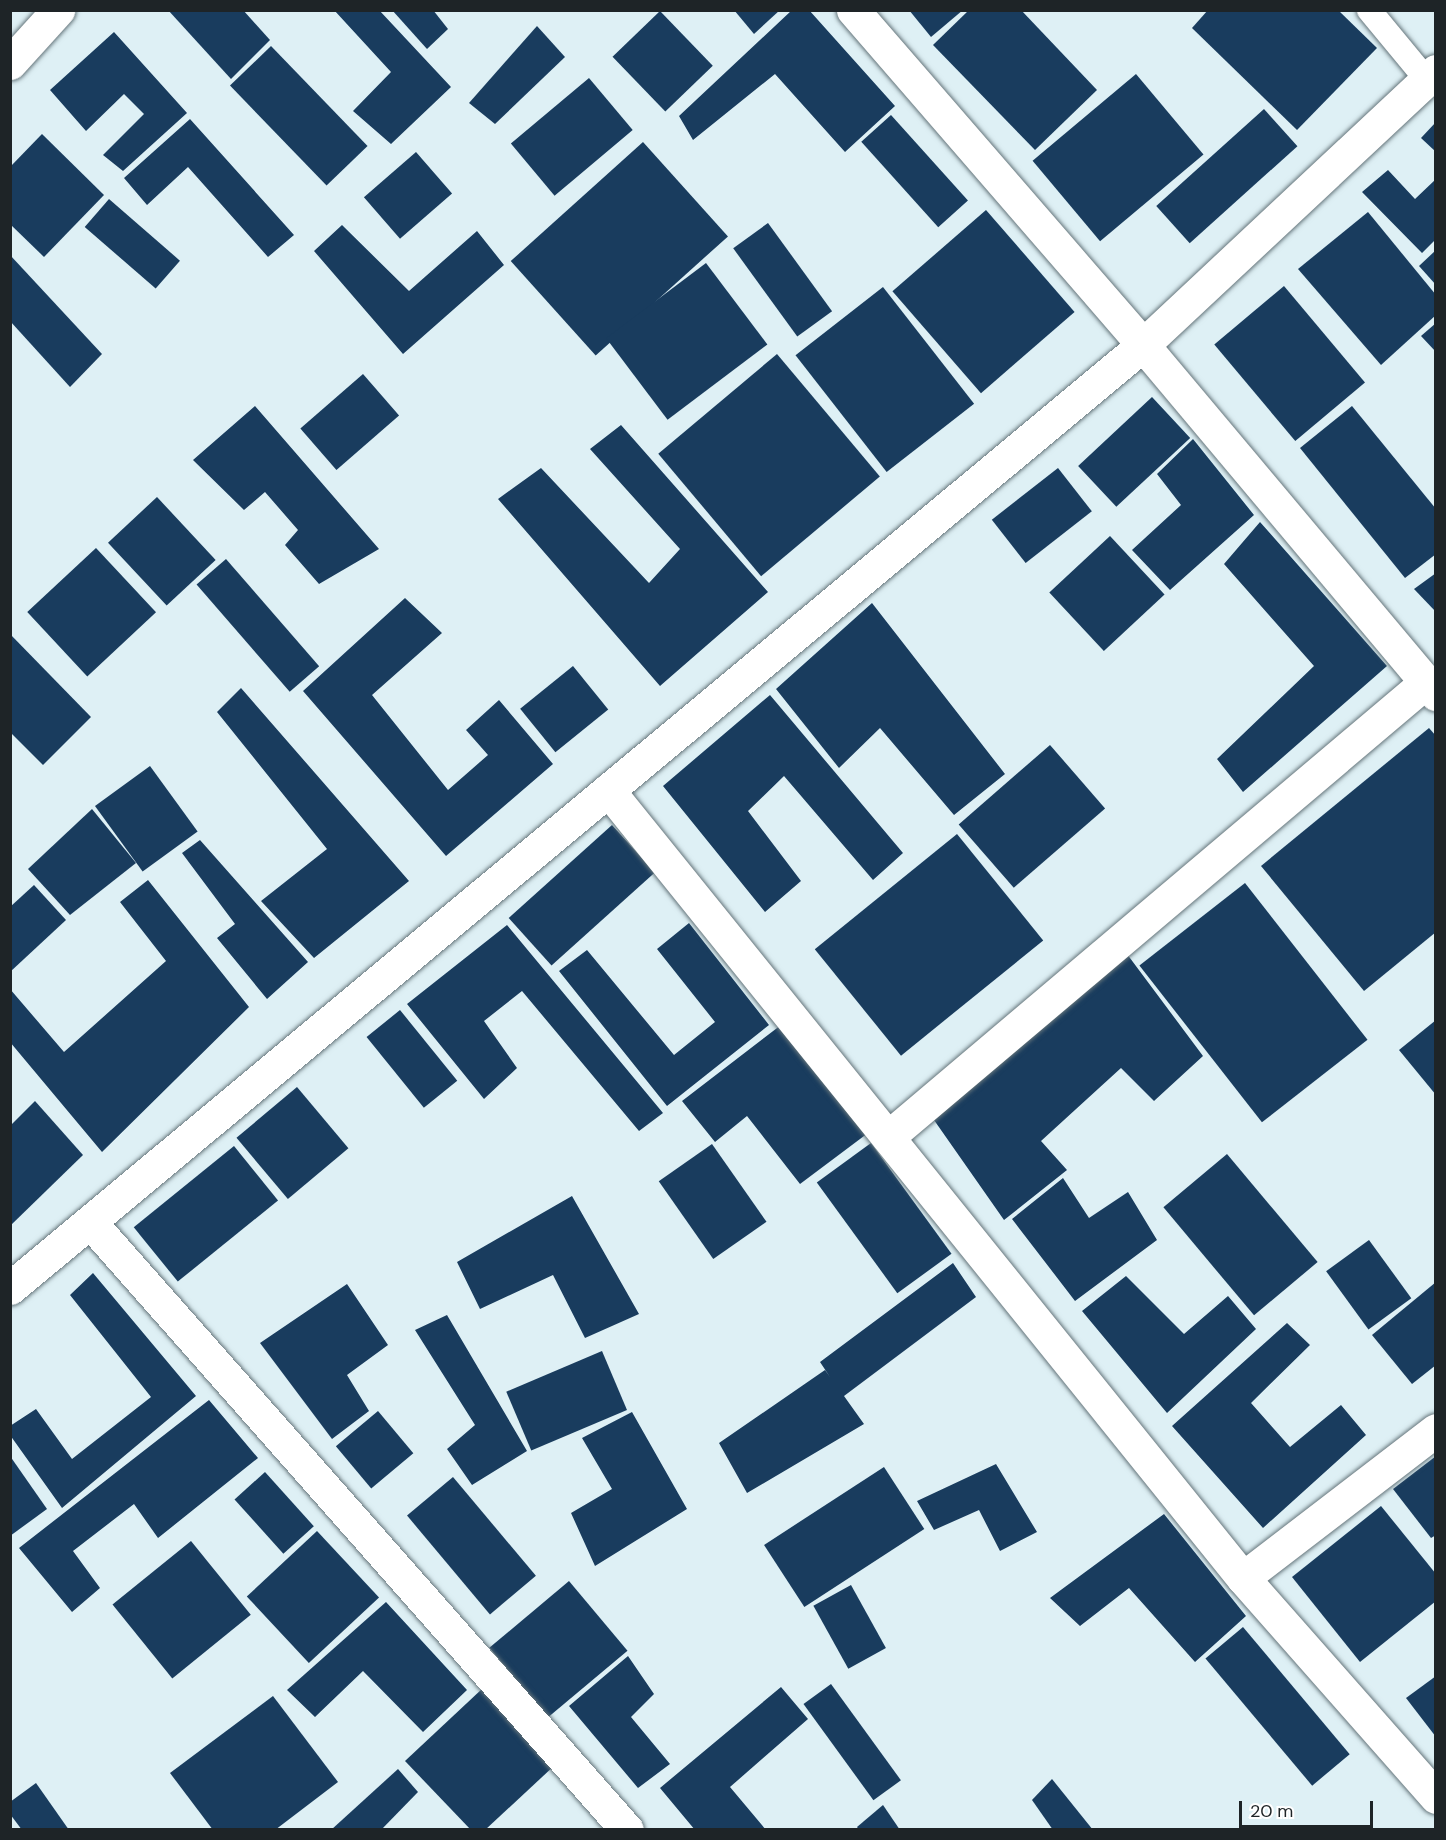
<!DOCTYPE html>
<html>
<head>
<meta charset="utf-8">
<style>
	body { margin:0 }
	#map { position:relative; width:1446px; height:1840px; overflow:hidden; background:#def0f5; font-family:"DM Sans",sans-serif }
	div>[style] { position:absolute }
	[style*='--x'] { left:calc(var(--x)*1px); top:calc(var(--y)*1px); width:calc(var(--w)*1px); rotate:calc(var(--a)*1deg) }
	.building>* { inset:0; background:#193c5e; transform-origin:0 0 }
	.roads { filter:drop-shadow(0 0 2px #65757b) drop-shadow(0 0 2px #65757b) }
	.lane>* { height:24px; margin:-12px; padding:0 12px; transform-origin:12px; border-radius:12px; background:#fff }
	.street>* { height:33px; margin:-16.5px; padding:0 16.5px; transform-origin:16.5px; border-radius:16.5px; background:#fff }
	.secondary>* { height:33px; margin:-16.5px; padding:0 16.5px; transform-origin:16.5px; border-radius:16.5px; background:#fff }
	span { translate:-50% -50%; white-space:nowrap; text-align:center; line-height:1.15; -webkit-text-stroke:6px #fff; paint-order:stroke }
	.frame { position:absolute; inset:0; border:12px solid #1e2427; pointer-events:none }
	.scale { position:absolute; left:1239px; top:1801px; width:134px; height:27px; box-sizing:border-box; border:3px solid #1e2427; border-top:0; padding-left:8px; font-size:18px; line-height:21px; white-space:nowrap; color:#1e2427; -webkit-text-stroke:4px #fff; paint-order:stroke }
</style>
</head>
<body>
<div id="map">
	<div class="building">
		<i style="clip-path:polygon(168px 10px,243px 10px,270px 40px,231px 79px)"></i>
		<i style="clip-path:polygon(334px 10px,379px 10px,451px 87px,391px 144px,353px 111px,391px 72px)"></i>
		<i style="clip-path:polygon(392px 10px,433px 10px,448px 29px,427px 49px)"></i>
		<i style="clip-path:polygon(734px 10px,780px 10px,754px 34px)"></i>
		<i style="clip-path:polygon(792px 10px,809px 10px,895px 106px,845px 152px,775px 74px,693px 140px,679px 116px)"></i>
		<i style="clip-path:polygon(909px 10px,963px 10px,931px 37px)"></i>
		<i style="clip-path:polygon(969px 10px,1021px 10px,1097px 90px,1035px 150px,933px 45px)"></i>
		<i style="clip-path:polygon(1208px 10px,1338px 10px,1377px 48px,1297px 130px,1192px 28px)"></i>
		<i style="left:660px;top:11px;width:76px;height:66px;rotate:46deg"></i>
		<i style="clip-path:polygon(537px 26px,565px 57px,495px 124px,469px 103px)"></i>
		<i style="clip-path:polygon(114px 32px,187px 113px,123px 171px,103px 155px,144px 114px,124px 94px,86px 131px,50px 90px)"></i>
		<i style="left:271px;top:46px;width:139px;height:57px;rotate:46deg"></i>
		<i style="left:1136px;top:74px;width:105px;height:135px;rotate:50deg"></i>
		<i style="left:589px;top:78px;width:68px;height:102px;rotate:50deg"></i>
		<i style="left:1264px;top:109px;width:50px;height:145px;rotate:48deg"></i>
		<i style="left:891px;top:115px;width:115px;height:40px;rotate:48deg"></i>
		<i style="clip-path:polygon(190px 119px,294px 235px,268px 257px,188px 167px,147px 205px,124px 178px)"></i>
		<i style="clip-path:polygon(1436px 122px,1436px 152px,1421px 138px)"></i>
		<i style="clip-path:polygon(42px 134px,104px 195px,44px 257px,10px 224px,10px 167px)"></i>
		<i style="left:643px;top:142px;width:127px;height:178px;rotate:48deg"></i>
		<i style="left:416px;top:152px;width:55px;height:69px;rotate:49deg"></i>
		<i style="clip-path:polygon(1388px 170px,1415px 199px,1436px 179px,1436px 239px,1422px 253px,1362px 192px)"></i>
		<i style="left:109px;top:199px;width:94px;height:37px;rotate:41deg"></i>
		<i style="left:986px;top:210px;width:135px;height:124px;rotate:49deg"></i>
		<i style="clip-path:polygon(1368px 212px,1436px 295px,1436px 315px,1381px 365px,1298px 269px)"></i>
		<i style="left:768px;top:223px;width:109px;height:43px;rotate:54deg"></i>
		<i style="clip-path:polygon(342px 225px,409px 291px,477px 231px,504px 265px,403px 354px,314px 251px)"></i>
		<i style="clip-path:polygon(1436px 250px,1436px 285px,1419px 266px)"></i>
		<i style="clip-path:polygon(10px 255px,102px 354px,70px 387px,10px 321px)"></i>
		<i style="left:706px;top:263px;width:102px;height:125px;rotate:53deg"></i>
		<i style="left:1284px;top:286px;width:126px;height:91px;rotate:50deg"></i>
		<i style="left:883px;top:287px;width:148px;height:111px;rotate:52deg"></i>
		<i style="clip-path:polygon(1436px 323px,1436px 352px,1421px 336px)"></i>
		<i style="left:777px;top:354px;width:160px;height:155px;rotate:50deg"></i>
		<i style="left:363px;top:374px;width:55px;height:83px;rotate:49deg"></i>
		<i style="left:1152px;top:397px;width:56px;height:101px;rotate:47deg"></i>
		<i style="clip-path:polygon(255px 406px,379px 549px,319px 584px,285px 545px,298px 530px,265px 492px,244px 510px,193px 460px)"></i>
		<i style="clip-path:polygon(1352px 406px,1436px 509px,1436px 554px,1405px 578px,1300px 448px)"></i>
		<i style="clip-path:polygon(621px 425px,768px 592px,660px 686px,498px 499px,541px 468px,649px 583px,680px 549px,590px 449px)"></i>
		<i style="clip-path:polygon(1193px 439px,1254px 515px,1170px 590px,1132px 550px,1181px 505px,1157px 474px)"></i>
		<i style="left:1058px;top:468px;width:55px;height:84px;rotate:52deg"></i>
		<i style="left:157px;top:497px;width:86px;height:67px;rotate:47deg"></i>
		<i style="clip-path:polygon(1260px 522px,1387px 666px,1243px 792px,1217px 759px,1314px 666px,1224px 564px)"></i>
		<i style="left:1110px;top:536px;width:80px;height:83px;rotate:47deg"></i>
		<i style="left:96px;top:548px;width:88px;height:94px;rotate:47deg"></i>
		<i style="left:226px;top:559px;width:142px;height:39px;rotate:49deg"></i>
		<i style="clip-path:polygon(1436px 573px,1436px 612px,1414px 589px)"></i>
		<i style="clip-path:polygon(405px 598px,442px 633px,372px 695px,448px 790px,488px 755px,466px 730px,499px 700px,553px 764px,446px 856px,303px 691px)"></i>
		<i style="clip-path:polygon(872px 603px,1005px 774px,954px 815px,880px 728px,839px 768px,776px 689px)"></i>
		<i style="clip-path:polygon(10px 634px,91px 717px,43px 765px,10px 732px)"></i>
		<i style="left:573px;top:666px;width:56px;height:68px;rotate:51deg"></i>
		<i style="clip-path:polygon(241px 688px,409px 881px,314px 958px,261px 901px,327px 849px,217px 712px)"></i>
		<i style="clip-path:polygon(770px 695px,903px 853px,873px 880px,784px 776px,748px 811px,801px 881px,765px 912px,663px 786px)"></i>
		<i style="clip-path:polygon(1429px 728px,1436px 736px,1436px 932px,1364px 991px,1261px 866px)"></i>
		<i style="left:1050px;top:745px;width:84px;height:121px;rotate:49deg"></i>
		<i style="left:150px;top:766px;width:81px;height:68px;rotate:54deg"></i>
		<i style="clip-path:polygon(92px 809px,136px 863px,70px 915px,28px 869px)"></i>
		<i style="left:612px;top:825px;width:64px;height:139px;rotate:48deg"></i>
		<i style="left:957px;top:834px;width:137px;height:183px;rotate:51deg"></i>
		<i style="clip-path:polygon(200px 840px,308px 962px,267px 999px,217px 938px,235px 924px,182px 853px)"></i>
		<i style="clip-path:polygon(148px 880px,249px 1007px,102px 1152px,10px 1042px,10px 989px,64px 1052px,166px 961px,120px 902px)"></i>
		<i style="left:1245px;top:883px;width:199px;height:134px;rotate:52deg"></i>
		<i style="clip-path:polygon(34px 885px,66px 920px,10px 972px,10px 907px)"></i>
		<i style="clip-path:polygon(689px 923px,769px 1025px,667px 1106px,559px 971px,587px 950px,674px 1055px,715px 1022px,657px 949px)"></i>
		<i style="clip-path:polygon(507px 925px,663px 1113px,639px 1131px,522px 991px,484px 1021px,517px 1068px,484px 1099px,407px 1004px)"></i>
		<i style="clip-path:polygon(1127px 954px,1203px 1056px,1154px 1101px,1121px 1068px,1041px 1141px,1067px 1170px,1004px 1220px,934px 1120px)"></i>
		<i style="left:400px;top:1010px;width:91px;height:43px;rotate:51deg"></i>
		<i style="clip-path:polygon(1436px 1020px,1436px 1095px,1399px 1050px)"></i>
		<i style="clip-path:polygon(781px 1025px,868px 1133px,800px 1184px,747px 1116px,715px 1142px,682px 1101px)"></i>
		<i style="left:297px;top:1087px;width:80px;height:79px;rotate:50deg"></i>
		<i style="clip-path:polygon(35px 1101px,83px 1155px,10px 1226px,10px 1126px)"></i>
		<i style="left:871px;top:1143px;width:137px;height:67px;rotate:54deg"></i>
		<i style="left:712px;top:1144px;width:95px;height:65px;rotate:55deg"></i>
		<i style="left:234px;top:1146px;width:70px;height:129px;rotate:51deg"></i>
		<i style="left:1227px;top:1154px;width:141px;height:83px;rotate:50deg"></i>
		<i style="clip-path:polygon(1063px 1178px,1089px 1218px,1128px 1192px,1157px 1240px,1075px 1301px,1012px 1219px)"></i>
		<i style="clip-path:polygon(572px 1196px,639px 1314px,585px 1338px,553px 1275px,480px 1309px,457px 1262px)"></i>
		<i style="left:1369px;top:1240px;width:72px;height:53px;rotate:54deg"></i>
		<i style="clip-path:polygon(953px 1263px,976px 1297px,844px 1396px,864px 1424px,747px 1493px,719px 1443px,825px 1370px,830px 1377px,820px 1362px)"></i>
		<i style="clip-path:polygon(93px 1273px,196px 1396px,62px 1508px,10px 1435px,10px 1426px,36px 1409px,72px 1459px,151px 1397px,70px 1295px)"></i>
		<i style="clip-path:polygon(1126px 1276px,1184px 1334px,1228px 1296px,1256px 1329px,1167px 1413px,1082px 1311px)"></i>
		<i style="clip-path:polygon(1436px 1282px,1436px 1365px,1412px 1384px,1372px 1335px)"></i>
		<i style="clip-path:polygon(347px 1284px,388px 1345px,347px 1375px,369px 1411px,332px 1439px,260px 1343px)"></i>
		<i style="clip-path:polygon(447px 1315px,527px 1451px,472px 1485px,447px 1449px,475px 1425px,415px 1330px)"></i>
		<i style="clip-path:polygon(1287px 1323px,1310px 1345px,1251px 1403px,1290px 1447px,1341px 1405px,1366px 1435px,1263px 1528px,1172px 1426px)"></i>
		<i style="left:602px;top:1351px;width:64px;height:104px;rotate:67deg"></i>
		<i style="clip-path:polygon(209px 1400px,258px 1458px,158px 1538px,134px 1504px,73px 1551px,100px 1588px,72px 1612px,19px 1548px)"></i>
		<i style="left:378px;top:1411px;width:55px;height:55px;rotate:50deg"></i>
		<i style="clip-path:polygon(632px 1412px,687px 1509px,595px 1566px,571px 1513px,612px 1489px,582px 1438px)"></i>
		<i style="clip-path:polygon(10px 1456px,47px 1509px,10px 1536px)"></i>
		<i style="clip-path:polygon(1436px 1456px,1436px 1535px,1431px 1538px,1393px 1489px)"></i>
		<i style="clip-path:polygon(996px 1464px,1037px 1532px,1000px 1551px,979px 1510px,934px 1530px,917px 1501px)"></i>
		<i style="left:884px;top:1467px;width:74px;height:143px;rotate:57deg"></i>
		<i style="left:265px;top:1472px;width:73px;height:41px;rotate:48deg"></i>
		<i style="left:453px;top:1477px;width:129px;height:60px;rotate:50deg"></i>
		<i style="clip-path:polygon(1381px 1506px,1436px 1574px,1436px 1601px,1360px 1662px,1292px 1577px)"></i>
		<i style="clip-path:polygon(1164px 1514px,1246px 1616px,1195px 1662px,1129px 1588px,1080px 1626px,1050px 1598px)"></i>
		<i style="left:317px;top:1531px;width:91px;height:96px;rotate:47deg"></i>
		<i style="left:191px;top:1541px;width:95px;height:101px;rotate:51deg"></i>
		<i style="left:569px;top:1581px;width:91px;height:104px;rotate:50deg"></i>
		<i style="left:851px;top:1585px;width:72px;height:43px;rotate:61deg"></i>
		<i style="clip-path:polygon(386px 1602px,467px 1690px,423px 1732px,363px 1671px,315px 1717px,287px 1690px)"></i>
		<i style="left:1243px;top:1627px;width:166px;height:49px;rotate:50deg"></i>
		<i style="clip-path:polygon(628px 1656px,654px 1694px,631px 1717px,670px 1764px,638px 1788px,569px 1706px)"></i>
		<i style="clip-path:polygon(1436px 1676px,1436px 1737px,1406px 1698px)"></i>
		<i style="left:831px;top:1684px;width:119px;height:34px;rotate:54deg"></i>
		<i style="clip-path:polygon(781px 1687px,808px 1719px,730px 1787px,766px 1830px,695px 1830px,660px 1788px)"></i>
		<i style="clip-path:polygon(483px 1688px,555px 1765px,485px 1830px,471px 1830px,405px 1761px)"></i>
		<i style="clip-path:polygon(273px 1696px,338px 1782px,275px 1830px,213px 1830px,170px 1773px)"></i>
		<i style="clip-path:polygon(398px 1769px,418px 1792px,381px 1830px,331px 1830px)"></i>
		<i style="clip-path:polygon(1052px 1779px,1093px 1830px,1053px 1830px,1032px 1800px)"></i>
		<i style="clip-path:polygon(36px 1783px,69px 1830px,22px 1830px,10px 1814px,10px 1802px)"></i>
		<i style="clip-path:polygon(883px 1805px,900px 1830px,859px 1830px,857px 1827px)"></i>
	</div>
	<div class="roads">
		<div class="lane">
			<i style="--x:1369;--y:10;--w:89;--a:50.4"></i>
		</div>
		<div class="street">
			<i style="--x:10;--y:63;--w:72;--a:-47.8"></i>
			<i style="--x:608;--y:790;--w:1012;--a:51.14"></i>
			<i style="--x:1243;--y:1578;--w:243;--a:-37.5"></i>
			<i style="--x:888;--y:1137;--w:705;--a:-40.22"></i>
			<i style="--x:90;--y:1222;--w:811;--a:48.55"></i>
			<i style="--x:10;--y:1288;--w:1474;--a:-39.77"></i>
			<i style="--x:1143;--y:345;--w:456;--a:50"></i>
			<i style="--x:1243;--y:1578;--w:292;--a:48.6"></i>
		</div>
		<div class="secondary">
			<i style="--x:853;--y:10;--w:443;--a:49.1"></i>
			<i style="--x:1143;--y:345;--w:401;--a:-43.1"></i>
		</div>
	</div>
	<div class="frame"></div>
	<div class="scale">20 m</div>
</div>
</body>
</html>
